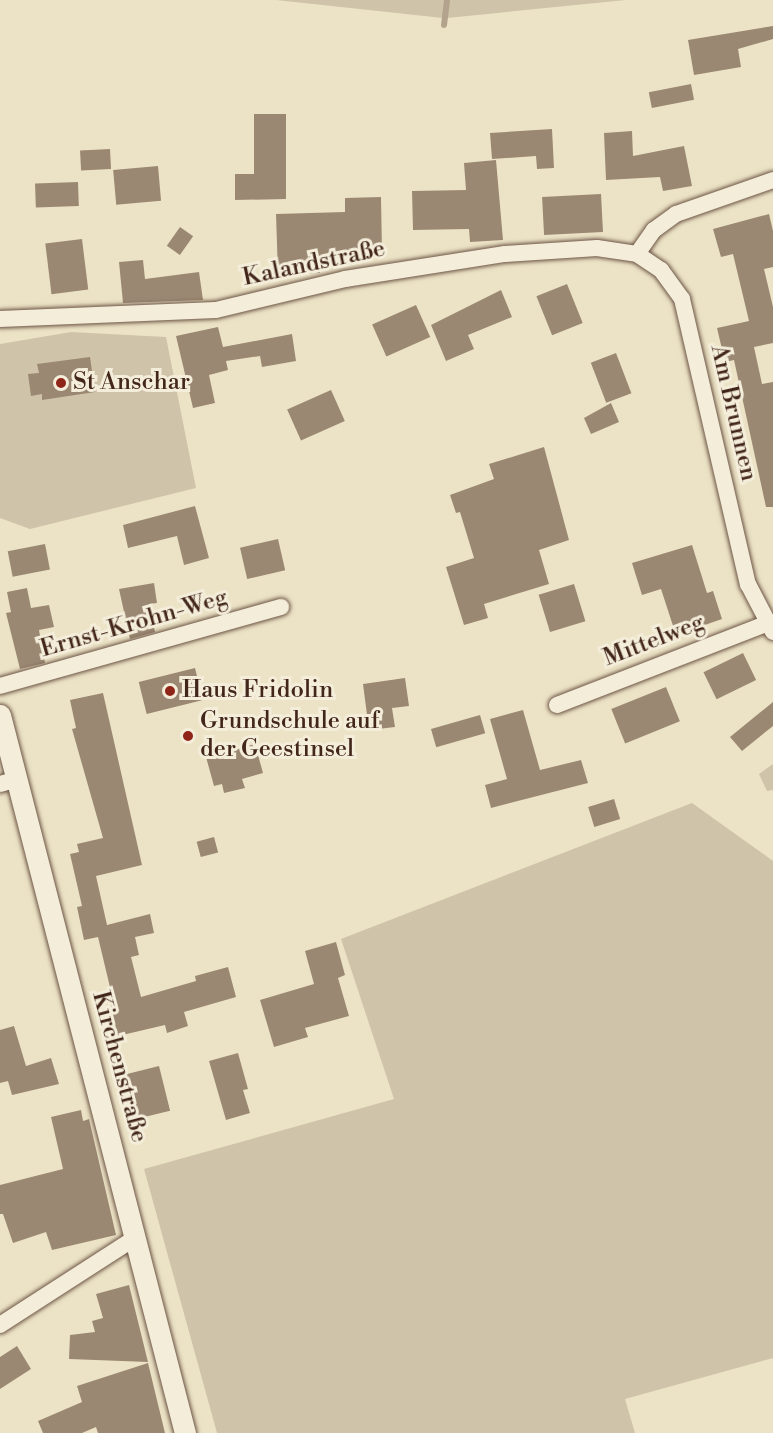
<!DOCTYPE html>
<html>
<head>
<meta charset="utf-8">
<style>
	body { margin:0 }
	#map { position:relative; width:773px; height:1433px; overflow:hidden; background:#ece3c6; font-family:"Libre Bodoni",serif }
	div>[style] { position:absolute }
	[style*='--x'] { left:calc(var(--x)*1px); top:calc(var(--y)*1px); width:calc(var(--w)*1px); rotate:calc(var(--a)*1deg) }
	.green>* { inset:0; background:#cfc3a9 }
	.stream>* { height:6px; margin:-3px; padding:0 3px; transform-origin:3px; border-radius:3px; background:#b3a38c }
	.building>* { inset:0; background:#9b8873; transform-origin:0 0 }
	.roads { filter:drop-shadow(0 0 2px #6d5545) drop-shadow(0 0 2px #6d5545) }
	.minor>* { height:16px; margin:-8px; padding:0 8px; transform-origin:8px; border-radius:8px; background:#f3edda }
	.tertiary>* { height:21px; margin:-10.5px; padding:0 10.5px; transform-origin:10.5px; border-radius:10.5px; background:#f3edda }
	.dots>* { width:16px; height:16px; translate:-50% -50%; box-sizing:border-box; border:3px solid #f3edda; border-radius:50% }
	span { translate:-50% -50%; white-space:nowrap; text-align:center; line-height:1.15; -webkit-text-stroke:6px #f3edda; paint-order:stroke }
	.street-label { font-size:24px; color:#43261a }
	.poi-label { font-size:24px; color:#43261a }
	.left { translate:0 -50%; text-align:left }
</style>
</head>
<body>
<div id="map">
	<div class="green">
		<i style="clip-path:polygon(276px 0,445px 0,443px 18px)"></i>
		<i style="clip-path:polygon(449px 0,626px 0,447px 18px)"></i>
		<i style="clip-path:polygon(71px 332px,166px 337px,196px 488px,30px 529px,0 518px,0 344px)"></i>
		<i style="clip-path:polygon(773px 764px,773px 790px,767px 791px,759px 774px)"></i>
		<i style="clip-path:polygon(692px 803px,773px 861px,773px 1358px,625px 1399px,635px 1433px,217px 1433px,144px 1169px,394px 1099px,341px 939px)"></i>
	</div>
	<div class="stream">
		<i style="--x:444;--y:25;--w:25;--a:-83"></i>
	</div>
	<div class="building">
		<i style="clip-path:polygon(773px 26px,773px 39px,738px 49px,741px 67px,694px 75px,688px 40px)"></i>
		<i style="left:691px;top:84px;width:16px;height:43px;rotate:79deg"></i>
		<i style="clip-path:polygon(254px 114px,286px 114px,286px 199px,235px 200px,235px 174px,254px 174px)"></i>
		<i style="clip-path:polygon(552px 129px,554px 168px,537px 169px,536px 156px,492px 159px,490px 133px)"></i>
		<i style="clip-path:polygon(632px 131px,633px 156px,684px 146px,692px 186px,663px 191px,660px 177px,606px 180px,604px 133px)"></i>
		<i style="left:110px;top:149px;width:20px;height:30px;rotate:87deg"></i>
		<i style="clip-path:polygon(496px 160px,503px 240px,470px 242px,469px 229px,413px 230px,412px 191px,466px 190px,464px 163px)"></i>
		<i style="left:158px;top:166px;width:35px;height:45px;rotate:85deg"></i>
		<i style="left:78px;top:182px;width:24px;height:43px;rotate:88deg"></i>
		<i style="left:601px;top:194px;width:38px;height:59px;rotate:87deg"></i>
		<i style="clip-path:polygon(381px 197px,382px 254px,319px 256px,320px 273px,278px 275px,276px 214px,345px 212px,345px 198px)"></i>
		<i style="clip-path:polygon(769px 214px,773px 231px,773px 267px,764px 269px,773px 307px,773px 343px,754px 347px,762px 384px,773px 382px,773px 507px,766px 507px,734px 360px,725px 362px,717px 328px,749px 321px,733px 254px,721px 257px,713px 229px)"></i>
		<i style="left:180px;top:227px;width:16px;height:23px;rotate:35deg"></i>
		<i style="left:82px;top:239px;width:51px;height:37px;rotate:83deg"></i>
		<i style="clip-path:polygon(143px 260px,145px 279px,199px 272px,203px 300px,123px 303px,119px 262px)"></i>
		<i style="left:567px;top:284px;width:42px;height:33px;rotate:68deg"></i>
		<i style="clip-path:polygon(501px 290px,512px 317px,468px 335px,474px 349px,446px 361px,431px 325px)"></i>
		<i style="left:416px;top:305px;width:35px;height:48px;rotate:66deg"></i>
		<i style="clip-path:polygon(218px 327px,223px 347px,292px 334px,296px 361px,262px 367px,260px 356px,226px 361px,228px 370px,209px 375px,215px 403px,193px 408px,176px 336px)"></i>
		<i style="left:616px;top:353px;width:43px;height:27px;rotate:69deg"></i>
		<i style="clip-path:polygon(90px 357px,95px 392px,42px 400px,42px 394px,31px 396px,28px 374px,39px 373px,37px 364px)"></i>
		<i style="left:331px;top:390px;width:34px;height:48px;rotate:66deg"></i>
		<i style="clip-path:polygon(611px 403px,619px 422px,591px 434px,584px 418px)"></i>
		<i style="clip-path:polygon(544px 447px,569px 540px,539px 550px,549px 584px,484px 604px,488px 618px,464px 625px,446px 567px,474px 558px,460px 512px,456px 513px,450px 495px,494px 479px,489px 464px)"></i>
		<i style="clip-path:polygon(195px 506px,209px 558px,184px 565px,177px 536px,128px 548px,123px 525px)"></i>
		<i style="left:278px;top:539px;width:32px;height:39px;rotate:77deg"></i>
		<i style="left:45px;top:544px;width:26px;height:38px;rotate:79deg"></i>
		<i style="clip-path:polygon(692px 545px,707px 593px,713px 591px,722px 619px,676px 635px,661px 589px,642px 595px,632px 563px)"></i>
		<i style="clip-path:polygon(154px 583px,157px 603px,149px 604px,155px 632px,130px 639px,119px 589px)"></i>
		<i style="left:574px;top:584px;width:39px;height:37px;rotate:73deg"></i>
		<i style="clip-path:polygon(27px 588px,31px 608px,49px 605px,54px 627px,39px 630px,45px 663px,20px 669px,6px 613px,11px 612px,7px 592px)"></i>
		<i style="left:743px;top:653px;width:30px;height:44px;rotate:64deg"></i>
		<i style="left:195px;top:668px;width:33px;height:58px;rotate:76deg"></i>
		<i style="clip-path:polygon(405px 678px,409px 706px,392px 708px,395px 727px,369px 730px,363px 684px)"></i>
		<i style="left:666px;top:687px;width:37px;height:59px;rotate:68deg"></i>
		<i style="clip-path:polygon(103px 693px,142px 865px,96px 876px,107px 925px,150px 914px,154px 933px,135px 937px,139px 955px,131px 957px,141px 997px,196px 981px,195px 976px,228px 967px,236px 997px,184px 1012px,188px 1026px,167px 1033px,165px 1025px,118px 1036px,110px 1005px,114px 1004px,98px 937px,84px 940px,77px 907px,82px 906px,70px 854px,79px 852px,77px 844px,103px 838px,72px 729px,76px 728px,70px 700px)"></i>
		<i style="clip-path:polygon(773px 702px,773px 726px,742px 751px,730px 737px)"></i>
		<i style="clip-path:polygon(523px 710px,540px 770px,581px 760px,588px 783px,491px 808px,485px 785px,507px 779px,490px 719px)"></i>
		<i style="left:480px;top:715px;width:19px;height:51px;rotate:74deg"></i>
		<i style="clip-path:polygon(236px 743px,238px 749px,255px 744px,263px 773px,242px 779px,245px 788px,224px 793px,222px 784px,214px 786px,206px 757px,216px 755px,214px 749px)"></i>
		<i style="left:614px;top:799px;width:21px;height:27px;rotate:73deg"></i>
		<i style="left:214px;top:837px;width:16px;height:18px;rotate:75deg"></i>
		<i style="clip-path:polygon(336px 942px,345px 975px,338px 978px,349px 1016px,305px 1028px,308px 1037px,274px 1047px,260px 1000px,314px 984px,305px 951px)"></i>
		<i style="clip-path:polygon(14px 1026px,26px 1066px,51px 1058px,59px 1084px,12px 1095px,8px 1081px,0 1083px,0 1030px)"></i>
		<i style="clip-path:polygon(238px 1053px,248px 1089px,243px 1090px,250px 1113px,226px 1120px,209px 1061px)"></i>
		<i style="left:159px;top:1066px;width:46px;height:34px;rotate:76deg"></i>
		<i style="clip-path:polygon(81px 1110px,83px 1121px,89px 1119px,116px 1235px,52px 1250px,46px 1232px,13px 1243px,3px 1214px,0 1214px,0 1185px,63px 1169px,51px 1117px)"></i>
		<i style="clip-path:polygon(129px 1285px,148px 1362px,69px 1359px,70px 1335px,95px 1332px,92px 1321px,103px 1318px,96px 1294px)"></i>
		<i style="clip-path:polygon(17px 1346px,31px 1369px,0 1389px,0 1357px)"></i>
		<i style="clip-path:polygon(148px 1363px,165px 1433px,98px 1433px,96px 1427px,82px 1433px,43px 1433px,38px 1421px,82px 1402px,77px 1386px)"></i>
	</div>
	<div class="roads">
		<div class="minor">
			<i style="--x:637;--y:254;--w:29;--a:-55"></i>
			<i style="--x:654;--y:230;--w:27;--a:-36"></i>
			<i style="--x:676;--y:214;--w:103;--a:-19.3"></i>
			<i style="--x:0;--y:319;--w:216;--a:-2.4"></i>
			<i style="--x:216;--y:310;--w:133;--a:-13.5"></i>
			<i style="--x:345;--y:279;--w:162;--a:-8.9"></i>
			<i style="--x:505;--y:254;--w:92;--a:-3.7"></i>
			<i style="--x:597;--y:248;--w:40;--a:8.5"></i>
			<i style="--x:637;--y:254;--w:29;--a:34"></i>
			<i style="--x:661;--y:270;--w:36;--a:54"></i>
			<i style="--x:682;--y:299;--w:293;--a:77"></i>
			<i style="--x:748;--y:584;--w:54;--a:62.5"></i>
			<i style="--x:0;--y:686;--w:292;--a:-15.7"></i>
			<i style="--x:557;--y:705;--w:226;--a:-21.2"></i>
			<i style="--x:0;--y:784;--w:18;--a:-16"></i>
			<i style="--x:0;--y:1325;--w:161;--a:-32.8"></i>
		</div>
		<div class="tertiary">
			<i style="--x:0;--y:715;--w:741;--a:75.55"></i>
		</div>
	</div>
	<div class="dots">
		<i style="left:61px;top:383px;background:#8f2418"></i>
		<i style="left:170px;top:691px;background:#8f2418"></i>
		<i style="left:188px;top:736px;background:#8f2418"></i>
	</div>
	<div class="street-label">
		<span style="left:314px;top:264px;rotate:-12deg">Kalandstraße</span>
		<span style="left:733px;top:413px;rotate:77deg">Am Brunnen</span>
		<span style="left:134px;top:624px;rotate:-16deg">Ernst-Krohn-Weg</span>
		<span style="left:654px;top:641px;rotate:-21deg">Mittelweg</span>
		<span style="left:119px;top:1067px;rotate:75deg">Kirchenstraße</span>
	</div>
	<div class="poi-label">
		<span class="left" style="left:73px;top:383px">St Anschar</span>
		<span class="left" style="left:182px;top:691px">Haus Fridolin</span>
		<span class="left" style="left:200px;top:736px">Grundschule auf<br>der Geestinsel</span>
	</div>
</div>
</body>
</html>
